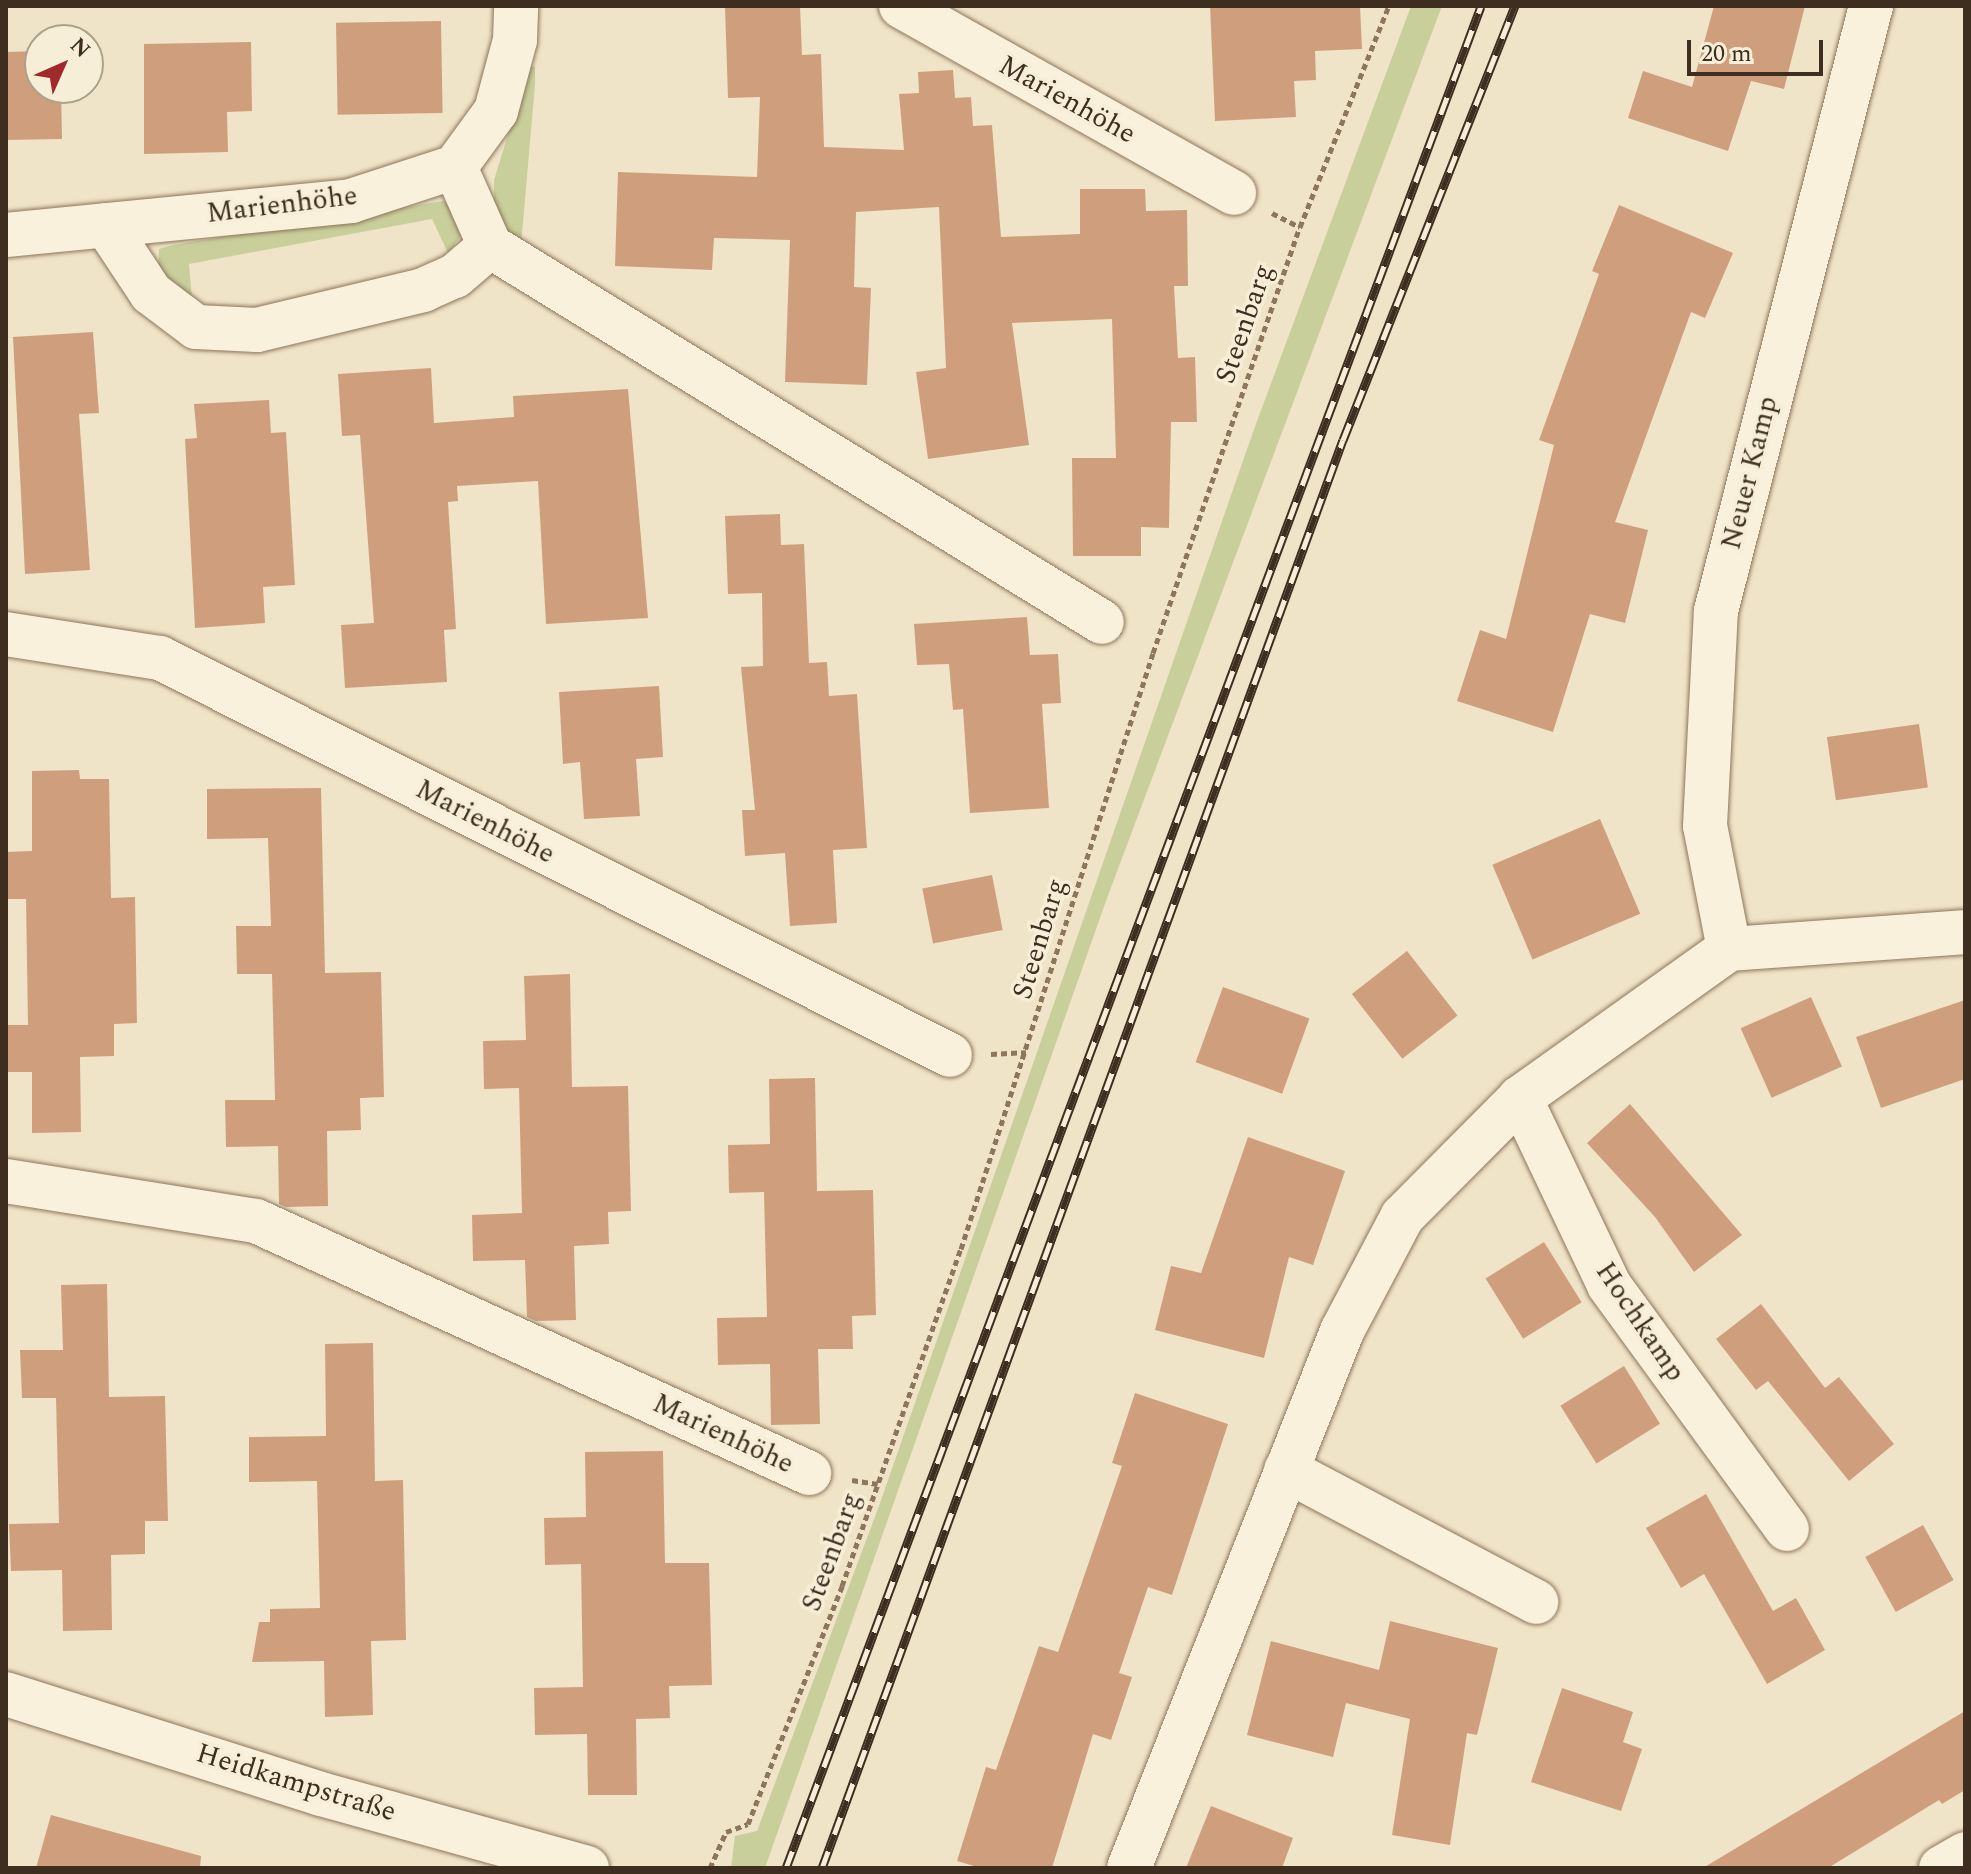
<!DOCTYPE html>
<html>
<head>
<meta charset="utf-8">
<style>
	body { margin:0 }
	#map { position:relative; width:1971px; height:1874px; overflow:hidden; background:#f0e4c8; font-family:Spectral,serif }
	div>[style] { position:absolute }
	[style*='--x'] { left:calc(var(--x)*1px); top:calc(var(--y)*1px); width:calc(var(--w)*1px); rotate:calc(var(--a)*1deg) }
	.green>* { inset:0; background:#c9cf9b }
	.building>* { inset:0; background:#cf9f7d; transform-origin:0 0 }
	.path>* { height:5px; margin-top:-2.5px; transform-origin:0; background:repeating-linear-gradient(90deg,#8d765c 0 6px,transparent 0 10px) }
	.roads { filter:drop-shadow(0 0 2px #8d765c) drop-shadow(0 0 2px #8d765c) }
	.minor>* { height:44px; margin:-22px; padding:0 22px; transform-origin:22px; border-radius:22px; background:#faf1dc }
	.rail>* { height:9px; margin-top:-4.5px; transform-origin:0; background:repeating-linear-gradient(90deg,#f7eed8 0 18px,#3d2e20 0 36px); box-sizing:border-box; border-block:2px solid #3d2e20 }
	span { translate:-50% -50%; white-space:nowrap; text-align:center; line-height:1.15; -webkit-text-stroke:7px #f7eed8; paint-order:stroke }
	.street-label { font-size:28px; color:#3d2e20 }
	.frame { position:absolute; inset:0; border:8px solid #3d2e20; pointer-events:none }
	.north { position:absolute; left:24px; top:24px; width:80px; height:80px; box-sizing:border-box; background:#f7eed8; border:2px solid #ada18e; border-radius:50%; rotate:45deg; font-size:22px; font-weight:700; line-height:32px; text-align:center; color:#3d2e20 }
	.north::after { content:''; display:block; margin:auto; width:28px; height:36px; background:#9e2a2b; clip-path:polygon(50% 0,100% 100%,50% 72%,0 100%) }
	.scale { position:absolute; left:1687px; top:40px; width:136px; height:36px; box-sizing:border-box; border:4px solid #3d2e20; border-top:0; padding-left:10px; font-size:24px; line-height:28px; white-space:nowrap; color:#3d2e20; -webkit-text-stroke:6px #f7eed8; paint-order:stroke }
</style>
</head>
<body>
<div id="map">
	<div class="green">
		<i style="clip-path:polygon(1411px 6px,1442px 6px,1106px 901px,765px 1868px,731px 1868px,735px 1836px,757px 1831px,879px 1506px,1253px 432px)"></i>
		<i style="clip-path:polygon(529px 66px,535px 67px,535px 85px,521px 245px,512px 241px,494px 211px,494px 180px)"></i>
		<i style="clip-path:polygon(443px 201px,456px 206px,463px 233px,448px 253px,432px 219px,189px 264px,192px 299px,158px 272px,159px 249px,173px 245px)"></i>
	</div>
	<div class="building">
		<i style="clip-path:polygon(800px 6px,802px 55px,821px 54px,824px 147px,904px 150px,899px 94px,919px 93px,918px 72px,953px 70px,955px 98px,971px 97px,973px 126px,992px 125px,1001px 237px,1080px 234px,1080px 189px,1145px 189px,1146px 211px,1187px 210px,1188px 286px,1174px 286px,1178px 358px,1195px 357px,1197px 422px,1171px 422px,1169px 528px,1141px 527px,1141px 556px,1073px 556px,1072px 458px,1116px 458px,1112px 319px,1012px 323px,1029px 445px,928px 459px,916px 372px,946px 368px,939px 207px,856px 212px,854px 287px,871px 288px,867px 385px,785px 382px,790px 240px,714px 238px,712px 270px,615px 266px,618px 172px,757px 177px,760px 97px,728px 98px,725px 7px)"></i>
		<i style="clip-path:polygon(1210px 6px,1360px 6px,1362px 49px,1315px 51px,1316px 80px,1294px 81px,1296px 117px,1215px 121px)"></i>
		<i style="clip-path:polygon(1714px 6px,1805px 6px,1784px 89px,1751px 81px,1728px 151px,1628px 118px,1643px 71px,1692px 87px)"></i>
		<i style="left:441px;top:21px;width:92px;height:105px;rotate:89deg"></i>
		<i style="clip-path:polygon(251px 42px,252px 111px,227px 112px,228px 152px,144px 154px,144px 44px)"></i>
		<i style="clip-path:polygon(40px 51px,40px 88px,61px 88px,62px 139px,6px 140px,6px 52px)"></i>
		<i style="clip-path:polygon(1619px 205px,1733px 253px,1705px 318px,1691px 312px,1615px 522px,1648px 530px,1625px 623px,1590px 614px,1553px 732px,1457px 701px,1480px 630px,1506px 639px,1554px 445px,1539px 440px,1599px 274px,1592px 271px)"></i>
		<i style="clip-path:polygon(93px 332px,99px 413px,79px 414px,90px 570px,25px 574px,13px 337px)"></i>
		<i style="clip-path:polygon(431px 368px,434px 423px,514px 417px,513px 396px,628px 389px,648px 618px,546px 624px,538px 481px,457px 486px,458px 501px,448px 502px,456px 629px,444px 630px,447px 682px,345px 688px,341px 625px,374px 623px,360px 435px,342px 436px,338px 374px)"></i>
		<i style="clip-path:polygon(269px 400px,271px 433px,286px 432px,295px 585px,263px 587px,265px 623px,195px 628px,185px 439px,197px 438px,194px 404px)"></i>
		<i style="clip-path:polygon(780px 514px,781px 545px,804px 544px,809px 663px,827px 662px,829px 696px,857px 694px,867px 848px,833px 850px,837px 923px,790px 926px,785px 853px,745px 856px,742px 810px,755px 810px,741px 667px,763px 666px,762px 593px,728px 594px,725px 516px)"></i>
		<i style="clip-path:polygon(1027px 617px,1030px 655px,1058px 654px,1061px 703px,1042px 704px,1049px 808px,970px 813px,963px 709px,953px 710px,949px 664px,917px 665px,914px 624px)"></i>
		<i style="clip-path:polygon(659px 686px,663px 757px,636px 759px,640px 816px,584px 819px,580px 762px,563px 764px,559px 692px)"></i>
		<i style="left:1919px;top:724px;width:64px;height:93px;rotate:82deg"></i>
		<i style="clip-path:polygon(79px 770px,80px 779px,109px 779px,111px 898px,135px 897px,137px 1023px,114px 1024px,114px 1056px,80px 1057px,81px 1132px,32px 1133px,32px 1072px,6px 1072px,6px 1025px,28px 1025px,26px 899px,6px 899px,6px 852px,32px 851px,32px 771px)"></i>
		<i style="clip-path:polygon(321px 788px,325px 973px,381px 972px,384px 1097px,360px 1098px,361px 1130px,327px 1131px,328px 1206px,286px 1207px,279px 1204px,278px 1146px,226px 1147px,225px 1100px,275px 1100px,272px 974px,237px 974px,236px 926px,271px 926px,268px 838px,207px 839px,207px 789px)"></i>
		<i style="left:1600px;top:819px;width:103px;height:117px;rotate:67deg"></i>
		<i style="left:992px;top:875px;width:56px;height:71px;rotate:79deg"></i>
		<i style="left:1407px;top:951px;width:82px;height:70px;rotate:52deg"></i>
		<i style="clip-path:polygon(570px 974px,572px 1087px,628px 1086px,631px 1211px,608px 1212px,609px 1244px,574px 1246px,576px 1320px,536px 1321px,527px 1317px,525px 1260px,473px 1261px,472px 1215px,522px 1213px,519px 1088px,484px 1089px,483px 1041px,526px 1040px,524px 976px)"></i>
		<i style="left:1223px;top:987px;width:92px;height:80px;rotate:20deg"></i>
		<i style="left:1811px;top:997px;width:76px;height:77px;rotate:66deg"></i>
		<i style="clip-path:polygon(1965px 1000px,1965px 1079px,1881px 1108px,1856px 1037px)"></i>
		<i style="clip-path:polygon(815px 1078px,817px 1191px,873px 1190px,876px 1315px,852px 1316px,853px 1349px,818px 1349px,820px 1424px,771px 1425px,770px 1364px,718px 1365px,717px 1318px,767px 1317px,764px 1192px,729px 1193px,728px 1145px,770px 1144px,769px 1079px)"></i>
		<i style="clip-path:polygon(1630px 1104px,1742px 1235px,1694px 1272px,1655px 1217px,1587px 1143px)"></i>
		<i style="clip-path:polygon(1248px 1137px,1345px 1171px,1313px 1265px,1289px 1257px,1264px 1358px,1155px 1330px,1171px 1266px,1201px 1273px)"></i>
		<i style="left:1544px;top:1242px;width:71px;height:69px;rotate:58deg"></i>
		<i style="clip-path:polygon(107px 1284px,109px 1397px,165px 1396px,168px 1521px,145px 1521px,145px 1554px,111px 1555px,112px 1630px,63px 1631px,62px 1570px,11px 1571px,9px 1524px,59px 1523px,56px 1398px,22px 1398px,20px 1350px,63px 1350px,61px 1285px)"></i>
		<i style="clip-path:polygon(1761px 1304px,1825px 1388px,1839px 1377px,1894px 1444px,1849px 1481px,1768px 1381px,1756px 1390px,1716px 1339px)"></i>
		<i style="clip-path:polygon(373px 1343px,375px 1481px,403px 1480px,406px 1640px,371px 1641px,373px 1715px,325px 1717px,324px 1661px,252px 1662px,259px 1622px,270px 1622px,270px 1609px,320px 1608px,317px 1481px,249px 1482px,249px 1437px,326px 1436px,325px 1344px)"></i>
		<i style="left:1624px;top:1366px;width:68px;height:75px;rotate:58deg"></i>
		<i style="clip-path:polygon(1135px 1393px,1228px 1424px,1172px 1595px,1148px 1587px,1119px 1673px,1132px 1677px,1111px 1740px,1093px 1734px,1052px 1868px,981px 1868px,957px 1861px,986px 1767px,996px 1770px,1039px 1646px,1058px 1652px,1122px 1466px,1112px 1463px)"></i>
		<i style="clip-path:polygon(663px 1451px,665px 1563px,709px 1563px,712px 1685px,669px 1686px,670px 1718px,636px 1719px,637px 1795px,588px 1795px,587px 1734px,535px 1735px,534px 1688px,583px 1687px,581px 1564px,545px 1565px,544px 1518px,586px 1517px,585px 1452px)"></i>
		<i style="clip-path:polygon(1706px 1494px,1773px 1611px,1796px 1598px,1825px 1650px,1767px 1684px,1704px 1574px,1681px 1588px,1646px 1528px)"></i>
		<i style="left:1923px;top:1525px;width:63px;height:66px;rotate:61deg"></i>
		<i style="clip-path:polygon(1390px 1621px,1498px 1648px,1477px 1735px,1467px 1733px,1450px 1845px,1392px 1835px,1410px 1719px,1346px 1703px,1333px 1757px,1247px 1735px,1271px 1641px,1379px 1670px)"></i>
		<i style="clip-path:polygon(1562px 1688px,1633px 1712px,1623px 1742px,1642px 1749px,1621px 1811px,1531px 1782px)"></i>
		<i style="clip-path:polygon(1965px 1711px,1965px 1790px,1942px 1804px,1939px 1800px,1828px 1868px,1703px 1868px)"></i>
		<i style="clip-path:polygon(1211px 1806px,1293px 1838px,1282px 1868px,1186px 1868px)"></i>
		<i style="clip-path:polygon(51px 1815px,201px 1856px,200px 1868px,36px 1868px)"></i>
	</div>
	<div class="path">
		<i style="--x:1272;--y:213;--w:31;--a:27"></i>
		<i style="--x:991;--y:1054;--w:35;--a:-3"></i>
		<i style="--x:852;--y:1480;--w:26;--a:9"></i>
		<i style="--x:710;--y:1868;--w:39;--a:-66"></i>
		<i style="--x:726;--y:1832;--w:23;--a:-20"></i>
		<i style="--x:748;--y:1824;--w:256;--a:-68.4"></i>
		<i style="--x:842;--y:1586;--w:357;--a:-70.6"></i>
		<i style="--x:961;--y:1249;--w:626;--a:-72.14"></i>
		<i style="--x:1153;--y:653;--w:451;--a:-71"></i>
		<i style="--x:1300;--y:227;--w:238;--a:-68.1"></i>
	</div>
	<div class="roads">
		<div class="minor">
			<i style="--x:901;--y:6;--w:382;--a:29.3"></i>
			<i style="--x:455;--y:167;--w:86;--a:66.1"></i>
			<i style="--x:490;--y:246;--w:718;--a:31.57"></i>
			<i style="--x:106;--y:225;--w:82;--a:56.5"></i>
			<i style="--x:151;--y:293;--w:56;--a:37.1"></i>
			<i style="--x:196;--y:327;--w:61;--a:2.8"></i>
			<i style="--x:257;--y:330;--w:171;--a:-13.5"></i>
			<i style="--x:423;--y:290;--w:35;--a:-24"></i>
			<i style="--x:455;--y:276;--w:46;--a:-40.6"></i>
			<i style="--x:6;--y:235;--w:347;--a:-5.6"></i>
			<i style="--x:351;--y:201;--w:109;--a:-18.1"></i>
			<i style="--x:455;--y:167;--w:69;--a:-53.8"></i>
			<i style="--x:496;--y:111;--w:73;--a:-75"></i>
			<i style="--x:515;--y:40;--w:34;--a:-88"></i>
			<i style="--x:6;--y:634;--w:156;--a:8.9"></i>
			<i style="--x:160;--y:658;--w:884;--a:26.68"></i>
			<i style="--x:1729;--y:949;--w:125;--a:-101"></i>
			<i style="--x:1705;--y:826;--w:215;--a:-87.1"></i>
			<i style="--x:1716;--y:611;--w:625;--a:-75.63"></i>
			<i style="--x:1520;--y:1098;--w:207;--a:64.5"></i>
			<i style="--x:1609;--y:1285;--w:302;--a:53.9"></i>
			<i style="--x:6;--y:1181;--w:253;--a:9.1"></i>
			<i style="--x:256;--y:1221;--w:608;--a:24.5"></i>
			<i style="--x:1286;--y:1470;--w:283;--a:27.8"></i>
			<i style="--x:6;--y:1694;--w:330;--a:17.6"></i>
			<i style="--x:321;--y:1794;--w:276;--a:15.5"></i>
			<i style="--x:1129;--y:1868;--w:578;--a:-68.36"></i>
			<i style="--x:1342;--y:1331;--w:129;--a:-62.2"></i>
			<i style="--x:1402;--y:1217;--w:168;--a:-45.2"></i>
			<i style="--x:1520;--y:1098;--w:257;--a:-35.5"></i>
			<i style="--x:1729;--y:949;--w:237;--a:-4.1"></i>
			<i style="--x:1941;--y:1868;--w:28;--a:-30"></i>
		</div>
	</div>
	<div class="rail">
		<i style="--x:786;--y:1868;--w:1987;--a:-69.53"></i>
		<i style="--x:822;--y:1868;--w:1520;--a:-69.96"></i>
		<i style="--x:1343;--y:440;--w:467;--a:-68.4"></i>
	</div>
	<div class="street-label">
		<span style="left:1067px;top:100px;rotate:29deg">Marienhöhe</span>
		<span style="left:282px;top:205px;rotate:-7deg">Marienhöhe</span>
		<span style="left:1245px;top:324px;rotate:-71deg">Steenbarg</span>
		<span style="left:1750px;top:473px;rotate:-76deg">Neuer Kamp</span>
		<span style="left:485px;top:822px;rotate:27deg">Marienhöhe</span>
		<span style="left:1040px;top:939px;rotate:-73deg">Steenbarg</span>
		<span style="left:1640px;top:1322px;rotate:56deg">Hochkamp</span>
		<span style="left:723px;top:1434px;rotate:25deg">Marienhöhe</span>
		<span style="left:832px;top:1552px;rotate:-70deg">Steenbarg</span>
		<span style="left:296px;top:1783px;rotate:17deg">Heidkampstraße</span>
	</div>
	<div class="frame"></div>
	<div class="north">N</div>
	<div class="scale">20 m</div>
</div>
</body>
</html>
